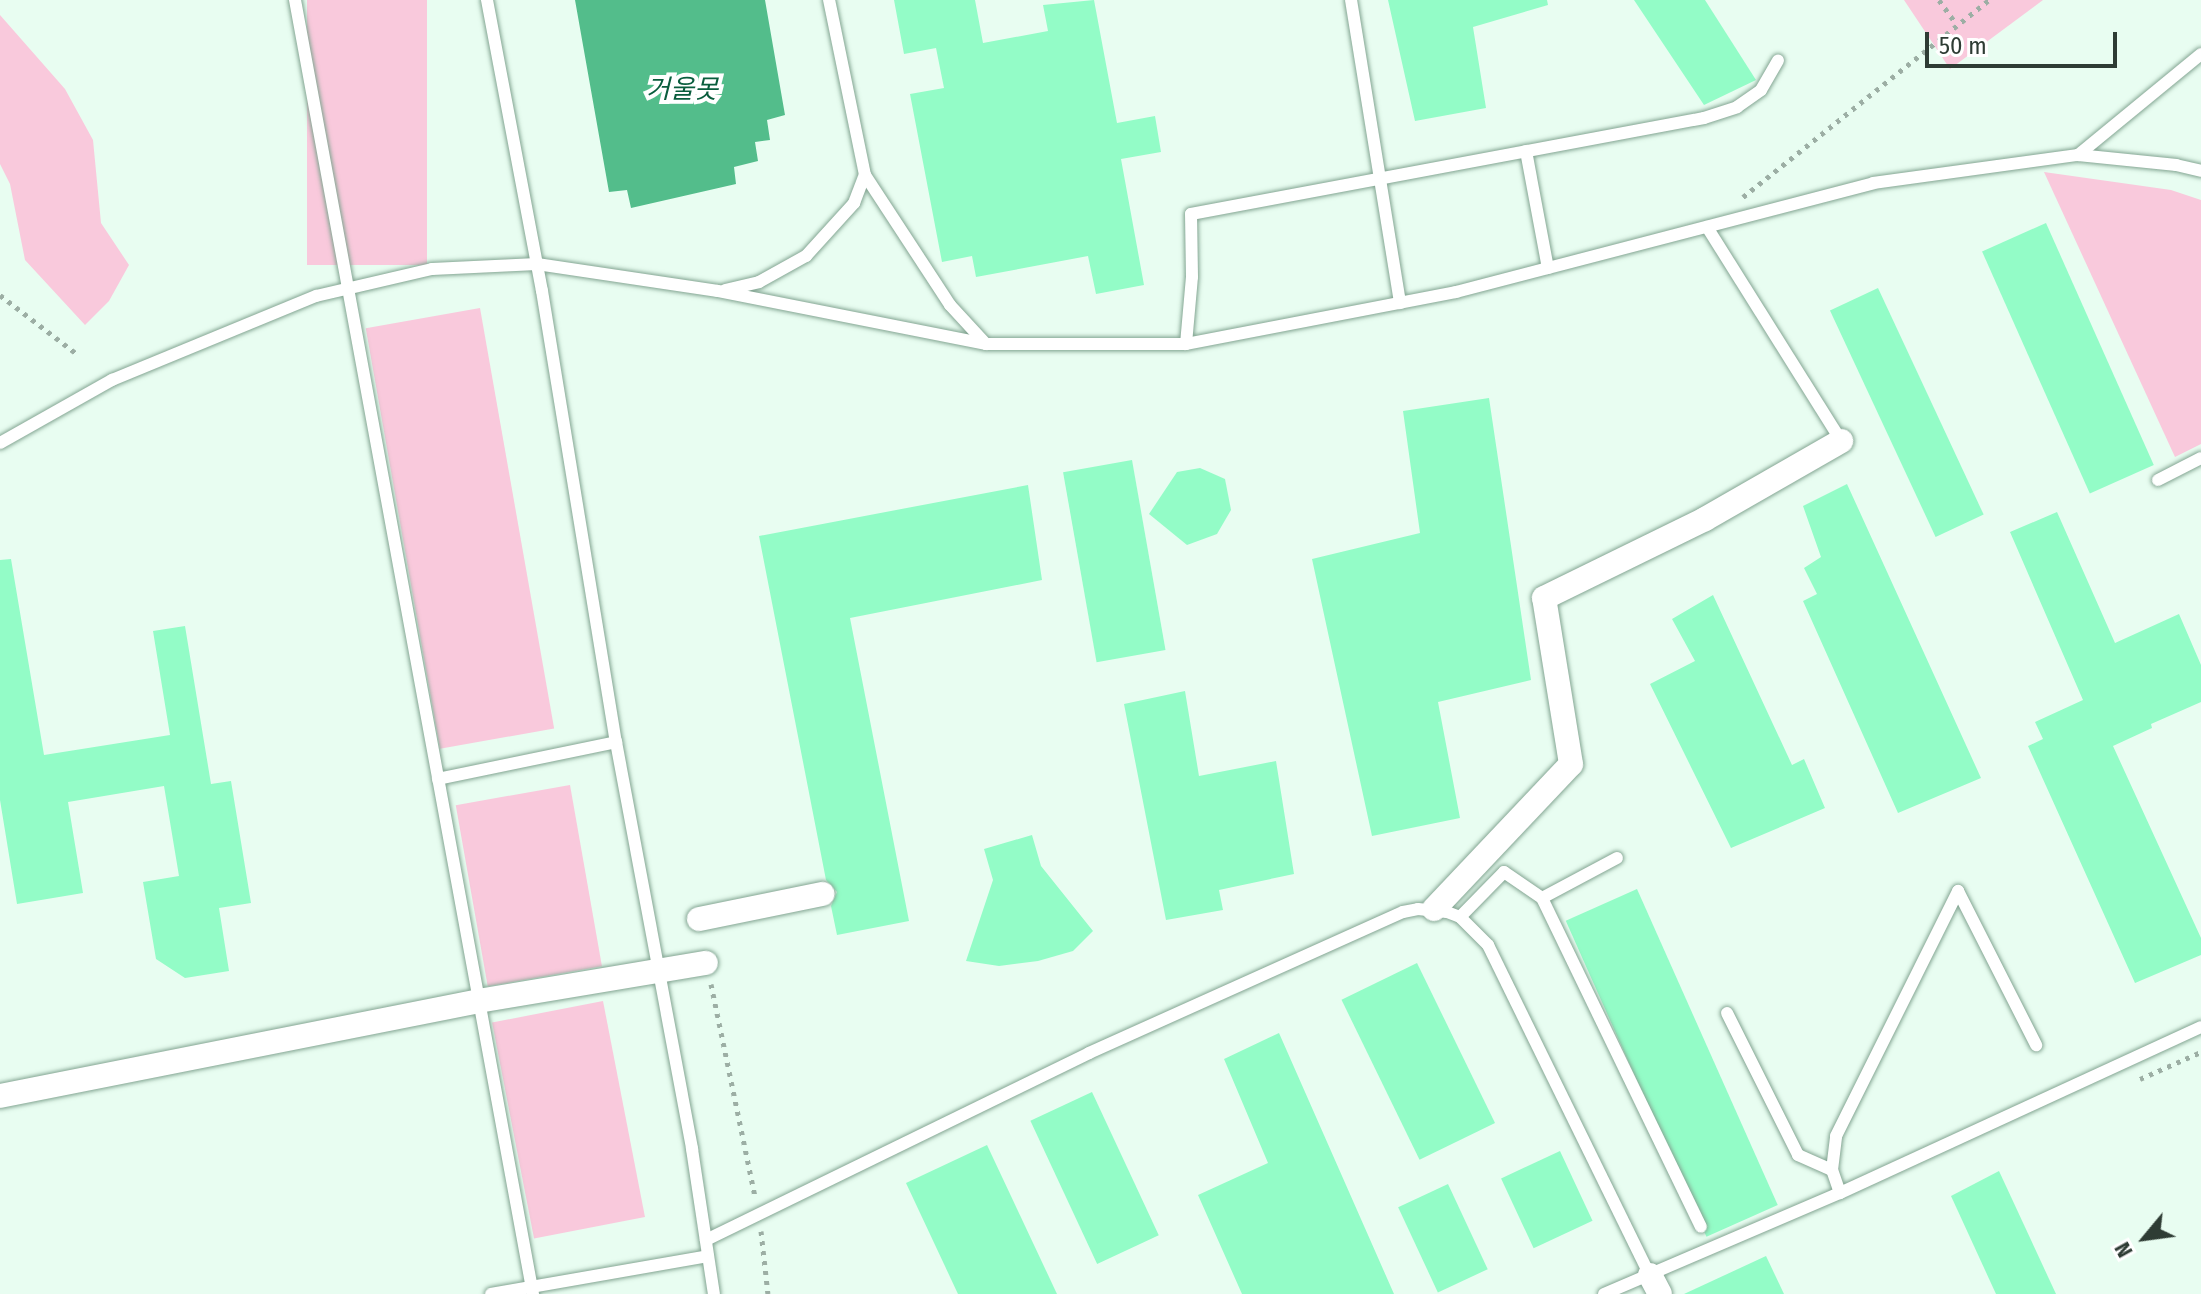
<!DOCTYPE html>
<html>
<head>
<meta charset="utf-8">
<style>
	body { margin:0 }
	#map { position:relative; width:2201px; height:1294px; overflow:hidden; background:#e8fdf1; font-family:"Fira Sans Condensed","Noto Sans KR",sans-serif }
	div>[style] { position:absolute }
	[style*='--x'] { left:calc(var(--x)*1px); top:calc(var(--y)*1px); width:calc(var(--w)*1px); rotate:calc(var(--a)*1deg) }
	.green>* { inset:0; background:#f9c9dc; transform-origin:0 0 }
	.water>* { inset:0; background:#53bd8b }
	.building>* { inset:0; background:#93fcc7; transform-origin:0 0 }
	.path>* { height:5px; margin-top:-2.5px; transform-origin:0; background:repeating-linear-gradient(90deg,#9caea4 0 4px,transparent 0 10px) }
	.roads { filter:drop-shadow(0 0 2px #83a592) drop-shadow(0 0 2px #83a592) }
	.lane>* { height:12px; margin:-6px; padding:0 6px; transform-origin:6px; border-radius:6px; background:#fff }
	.street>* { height:24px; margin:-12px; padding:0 12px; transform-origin:12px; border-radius:12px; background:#fff }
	span { translate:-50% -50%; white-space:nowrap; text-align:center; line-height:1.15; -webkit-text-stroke:8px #fff; paint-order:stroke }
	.water-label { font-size:26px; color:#095d3d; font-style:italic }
	.north { position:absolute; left:2105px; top:1198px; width:80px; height:80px; -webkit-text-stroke:6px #fff; paint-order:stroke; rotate:241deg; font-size:22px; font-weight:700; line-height:32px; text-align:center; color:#2e3c34 }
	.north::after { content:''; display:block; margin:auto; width:28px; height:36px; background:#2e3c34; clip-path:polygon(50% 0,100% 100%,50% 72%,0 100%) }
	.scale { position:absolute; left:1925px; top:32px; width:192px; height:36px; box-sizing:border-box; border:4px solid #2e3c34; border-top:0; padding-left:10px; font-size:24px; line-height:28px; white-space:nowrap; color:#2e3c34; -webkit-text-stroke:6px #fff; paint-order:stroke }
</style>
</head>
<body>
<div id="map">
	<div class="green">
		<i style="left:307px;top:0;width:120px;height:265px"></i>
		<i style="clip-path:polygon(1904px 0,2043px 0,1950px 69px)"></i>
		<i style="clip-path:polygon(0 15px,65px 89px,93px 140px,101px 223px,129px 265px,109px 301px,85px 325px,25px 260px,10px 184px,0 164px)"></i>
		<i style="clip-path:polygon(2044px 172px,2171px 190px,2201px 200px,2201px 444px,2175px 457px)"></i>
		<i style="left:480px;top:308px;width:427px;height:116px;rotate:80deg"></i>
		<i style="left:570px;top:785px;width:184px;height:116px;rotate:80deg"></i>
		<i style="left:603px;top:1001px;width:220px;height:113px;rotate:79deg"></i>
	</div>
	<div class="water">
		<i style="clip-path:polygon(575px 0,765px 0,785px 115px,767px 120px,770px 140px,755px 142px,758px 161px,734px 167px,736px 184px,631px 208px,627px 190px,609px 192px)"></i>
	</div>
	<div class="building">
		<i style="clip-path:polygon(894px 0,975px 0,983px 43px,1048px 31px,1043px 5px,1094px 0,1117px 123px,1155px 116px,1161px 152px,1121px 159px,1144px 285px,1096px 294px,1088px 256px,976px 277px,972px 256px,942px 262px,910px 94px,944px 88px,936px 48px,904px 54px)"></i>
		<i style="clip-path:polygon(1388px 0,1547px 0,1548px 5px,1473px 27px,1486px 108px,1415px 121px)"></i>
		<i style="clip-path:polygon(1634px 0,1705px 0,1756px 80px,1704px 105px)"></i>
		<i style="left:2046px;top:223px;width:265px;height:70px;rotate:66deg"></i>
		<i style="left:1878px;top:288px;width:250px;height:53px;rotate:65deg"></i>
		<i style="clip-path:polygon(1489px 398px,1531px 680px,1438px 702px,1460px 818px,1372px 836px,1312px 559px,1420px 533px,1403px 411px)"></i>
		<i style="left:1132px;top:460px;width:193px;height:70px;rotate:80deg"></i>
		<i style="clip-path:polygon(1200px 468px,1225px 479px,1231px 510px,1217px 534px,1187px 545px,1149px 514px,1177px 472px)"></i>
		<i style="clip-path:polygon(1847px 484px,1981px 778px,1898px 813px,1803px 601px,1817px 594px,1804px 568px,1821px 557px,1803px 506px)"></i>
		<i style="clip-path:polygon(1028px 485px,1042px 580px,850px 618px,909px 921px,837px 935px,831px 906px,837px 892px,826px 880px,759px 536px)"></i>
		<i style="clip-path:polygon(2057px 512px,2115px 643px,2179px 614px,2201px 665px,2201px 702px,2151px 724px,2152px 728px,2113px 746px,2201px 938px,2201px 955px,2135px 983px,2028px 746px,2043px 739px,2035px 722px,2083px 700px,2010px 532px)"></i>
		<i style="clip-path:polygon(11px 559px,44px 755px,170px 735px,153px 631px,185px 626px,211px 784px,231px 781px,251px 903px,219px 908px,229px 971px,185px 978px,156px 959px,143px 882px,179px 876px,164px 786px,68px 802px,83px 893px,17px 904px,0 800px,0 560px)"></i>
		<i style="clip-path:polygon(1713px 595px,1792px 765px,1804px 759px,1825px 808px,1731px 848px,1650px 684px,1695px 661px,1672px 619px)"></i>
		<i style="clip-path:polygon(1185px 691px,1199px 776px,1276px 761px,1294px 874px,1219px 890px,1223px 910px,1166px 920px,1124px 704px)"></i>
		<i style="clip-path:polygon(1032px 835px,1041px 866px,1093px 931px,1073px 951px,1038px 961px,999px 966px,966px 961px,993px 880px,984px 849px)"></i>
		<i style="left:1637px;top:889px;width:346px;height:78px;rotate:66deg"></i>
		<i style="left:1417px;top:963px;width:178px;height:84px;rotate:64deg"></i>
		<i style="clip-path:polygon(1279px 1033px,1394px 1294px,1242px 1294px,1198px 1195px,1268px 1163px,1224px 1059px)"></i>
		<i style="left:1092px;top:1092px;width:158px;height:68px;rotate:65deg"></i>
		<i style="clip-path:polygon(987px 1145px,1057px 1294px,958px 1294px,906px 1183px)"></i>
		<i style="left:1560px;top:1151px;width:77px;height:65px;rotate:65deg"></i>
		<i style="clip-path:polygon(1999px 1171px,2056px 1294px,1996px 1294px,1951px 1196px)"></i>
		<i style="left:1448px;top:1184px;width:94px;height:55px;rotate:65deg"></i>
		<i style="clip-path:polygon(1766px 1256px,1784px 1294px,1684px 1294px)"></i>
	</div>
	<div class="path">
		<i style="--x:1939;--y:0;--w:29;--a:54"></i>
		<i style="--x:1743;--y:197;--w:315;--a:-38.7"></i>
		<i style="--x:0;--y:295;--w:97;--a:37.5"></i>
		<i style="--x:711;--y:984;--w:217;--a:78.3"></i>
		<i style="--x:2140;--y:1079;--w:67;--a:-23.9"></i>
		<i style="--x:761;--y:1231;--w:63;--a:83.7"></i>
	</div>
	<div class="roads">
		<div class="lane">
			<i style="--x:295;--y:0;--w:1316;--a:79.58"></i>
			<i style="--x:487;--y:0;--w:296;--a:79.3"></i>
			<i style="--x:542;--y:291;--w:457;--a:80.7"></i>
			<i style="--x:616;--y:742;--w:414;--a:79.4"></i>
			<i style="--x:692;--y:1149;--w:147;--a:81.4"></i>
			<i style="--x:1351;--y:0;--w:307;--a:80.8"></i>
			<i style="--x:1526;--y:151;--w:119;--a:79.4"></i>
			<i style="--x:2078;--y:155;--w:159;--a:-39.4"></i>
			<i style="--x:865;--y:175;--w:155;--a:56.8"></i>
			<i style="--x:950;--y:305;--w:53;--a:47.3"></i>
			<i style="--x:1707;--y:227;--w:252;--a:57.9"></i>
			<i style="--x:725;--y:290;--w:35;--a:-13"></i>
			<i style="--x:759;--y:282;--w:54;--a:-29"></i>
			<i style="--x:806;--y:256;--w:72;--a:-47.8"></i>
			<i style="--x:854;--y:203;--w:30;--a:-69"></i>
			<i style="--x:865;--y:175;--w:179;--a:-101.6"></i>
			<i style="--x:1186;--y:344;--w:67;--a:-84.9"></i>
			<i style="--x:1192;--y:277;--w:63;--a:-90.9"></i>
			<i style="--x:1191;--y:214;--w:522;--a:-10.6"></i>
			<i style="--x:1704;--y:118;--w:35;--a:-18"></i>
			<i style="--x:1737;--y:107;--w:29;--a:-35"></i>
			<i style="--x:1761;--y:90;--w:34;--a:-60"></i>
			<i style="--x:0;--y:443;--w:129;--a:-29.4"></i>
			<i style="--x:112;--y:380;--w:221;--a:-22.4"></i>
			<i style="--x:316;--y:296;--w:119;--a:-13.1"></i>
			<i style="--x:432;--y:269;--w:105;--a:-2.7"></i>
			<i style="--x:537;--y:264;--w:183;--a:8.5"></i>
			<i style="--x:718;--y:291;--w:273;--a:11.2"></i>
			<i style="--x:986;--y:344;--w:200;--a:0"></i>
			<i style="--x:1186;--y:344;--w:275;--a:-10.9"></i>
			<i style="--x:1456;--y:292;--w:431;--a:-14.6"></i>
			<i style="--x:1873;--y:183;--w:207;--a:-7.8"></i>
			<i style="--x:2078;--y:155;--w:99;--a:5.8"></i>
			<i style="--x:2176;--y:165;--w:26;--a:13"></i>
			<i style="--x:2158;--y:480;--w:48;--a:-27.1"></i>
			<i style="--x:438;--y:779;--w:182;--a:-11.7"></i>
			<i style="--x:1542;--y:898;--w:85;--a:-28.1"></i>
			<i style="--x:1460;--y:917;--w:63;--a:-45.6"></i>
			<i style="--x:1504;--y:872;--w:46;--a:34.4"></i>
			<i style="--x:1542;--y:898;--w:365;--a:64.2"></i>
			<i style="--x:1727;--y:1013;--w:159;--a:63.4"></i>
			<i style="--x:1798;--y:1155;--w:37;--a:24"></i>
			<i style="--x:1840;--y:1193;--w:24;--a:-109"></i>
			<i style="--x:1832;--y:1170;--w:34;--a:-83"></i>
			<i style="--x:1836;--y:1136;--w:274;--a:-63.5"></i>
			<i style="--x:1958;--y:891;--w:173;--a:63.1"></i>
			<i style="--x:706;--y:1240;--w:426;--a:-26"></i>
			<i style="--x:1089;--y:1053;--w:344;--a:-24.2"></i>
			<i style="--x:1403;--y:912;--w:15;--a:-11"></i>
			<i style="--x:1418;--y:909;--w:29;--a:6"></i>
			<i style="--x:1447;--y:912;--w:14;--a:21"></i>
			<i style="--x:1460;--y:917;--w:40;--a:45"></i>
			<i style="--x:1488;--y:945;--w:368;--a:63.9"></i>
			<i style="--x:491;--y:1294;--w:220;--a:-9.9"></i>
			<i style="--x:1604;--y:1294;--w:257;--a:-23.2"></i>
			<i style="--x:1840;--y:1193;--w:397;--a:-24.7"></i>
		</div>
		<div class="street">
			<i style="--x:1434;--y:909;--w:199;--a:-46.6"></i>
			<i style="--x:1571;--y:764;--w:168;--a:-99.2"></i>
			<i style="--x:1544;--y:598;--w:179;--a:-26.1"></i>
			<i style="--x:1705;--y:519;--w:157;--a:-29.8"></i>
			<i style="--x:699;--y:919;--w:126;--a:-11.5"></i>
			<i style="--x:0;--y:1096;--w:487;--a:-11.2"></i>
			<i style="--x:478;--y:1001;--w:231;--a:-9.5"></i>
			<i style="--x:1650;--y:1275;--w:21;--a:62"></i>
		</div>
	</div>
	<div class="water-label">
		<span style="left:682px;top:90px">거울못</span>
	</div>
	<div class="north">N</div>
	<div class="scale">50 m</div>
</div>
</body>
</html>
